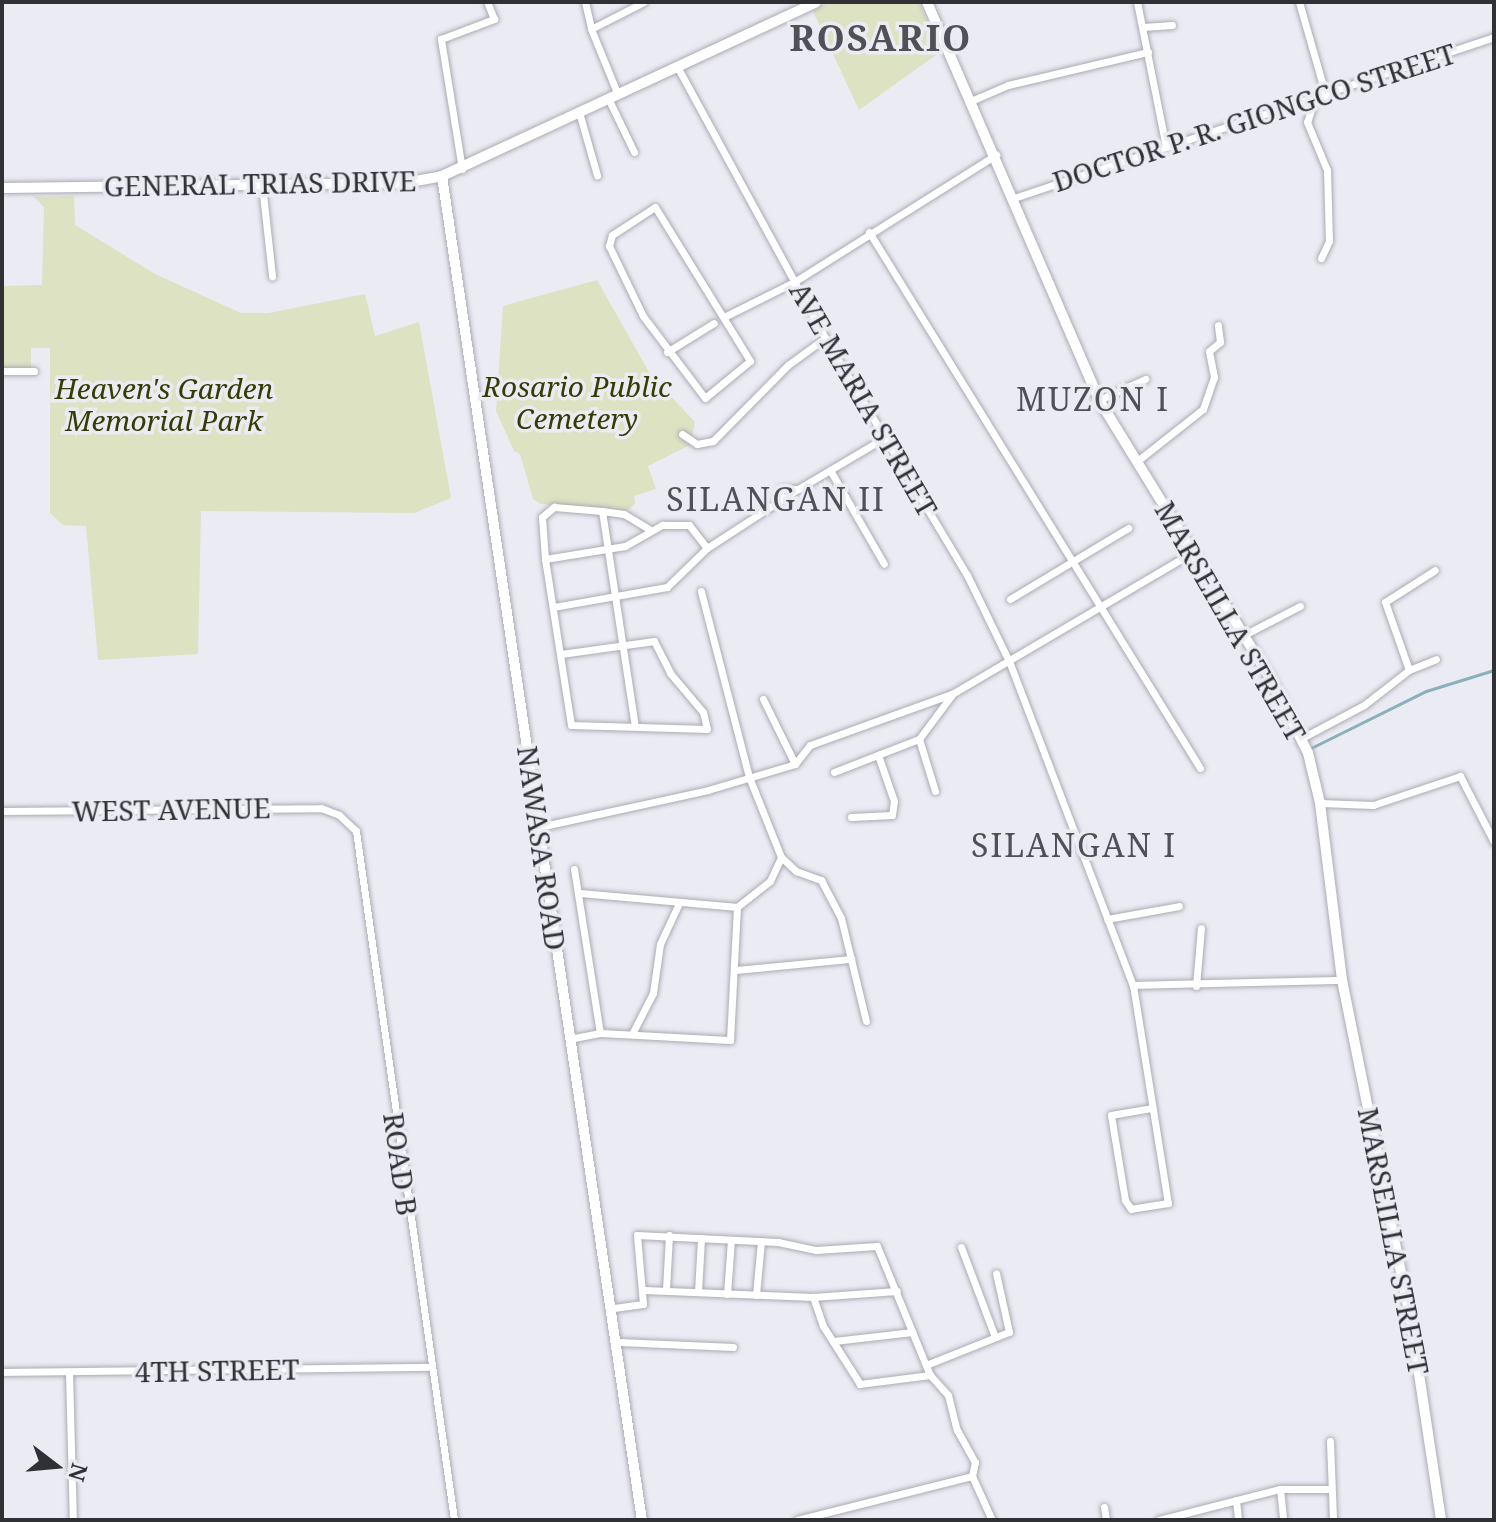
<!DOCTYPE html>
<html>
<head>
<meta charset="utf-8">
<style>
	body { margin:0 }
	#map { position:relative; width:1496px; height:1522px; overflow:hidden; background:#eaebf3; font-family:"Noto Serif",serif }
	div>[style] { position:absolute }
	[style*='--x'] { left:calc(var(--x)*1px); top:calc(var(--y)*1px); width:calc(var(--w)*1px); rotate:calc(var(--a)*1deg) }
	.green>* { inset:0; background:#dde2c3 }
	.stream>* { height:3px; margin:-1.5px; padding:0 1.5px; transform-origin:1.5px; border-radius:1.5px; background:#8ab0bb }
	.roads { filter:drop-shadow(0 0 2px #ababb3) drop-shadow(0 0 2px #ababb3) }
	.street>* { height:7px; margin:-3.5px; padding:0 3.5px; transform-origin:3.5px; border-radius:3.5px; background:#fff }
	.secondary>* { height:10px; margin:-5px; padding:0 5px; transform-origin:5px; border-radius:5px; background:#fff }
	span { translate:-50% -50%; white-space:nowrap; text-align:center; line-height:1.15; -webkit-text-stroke:7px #eaebf3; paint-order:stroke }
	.street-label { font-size:28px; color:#303134 }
	.park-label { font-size:28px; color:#373c03; font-style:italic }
	.quarter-label { font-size:32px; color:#505157; letter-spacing:2px }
	.district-label { font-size:36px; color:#505157; font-weight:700; letter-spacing:2px }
	.frame { position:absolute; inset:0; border:4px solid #303134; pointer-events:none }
	.north { position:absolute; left:16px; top:1426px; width:80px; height:80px; -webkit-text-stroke:6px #eaebf3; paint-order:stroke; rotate:106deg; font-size:22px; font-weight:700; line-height:32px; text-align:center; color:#303134 }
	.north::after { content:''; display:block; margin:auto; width:28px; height:36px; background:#303134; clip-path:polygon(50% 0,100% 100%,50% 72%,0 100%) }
</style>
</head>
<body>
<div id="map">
	<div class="green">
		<i style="clip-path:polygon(829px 2px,919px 2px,940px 52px,859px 110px,812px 9px)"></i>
		<i style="clip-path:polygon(74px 196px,75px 225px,155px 274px,241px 313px,269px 313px,365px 294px,375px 336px,419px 322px,451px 498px,414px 513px,201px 511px,198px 654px,98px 660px,86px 526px,63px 525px,50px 513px,50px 348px,31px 348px,31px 368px,2px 369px,2px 286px,42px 285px,44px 207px,34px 197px)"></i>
		<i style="clip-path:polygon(597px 280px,650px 374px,695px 422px,690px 445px,648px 466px,656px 489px,634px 496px,635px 504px,627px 511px,541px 504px,533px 499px,520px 454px,514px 451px,496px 411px,503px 306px)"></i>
	</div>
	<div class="stream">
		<i style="--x:1311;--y:748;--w:128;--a:-26.4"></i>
		<i style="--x:1426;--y:691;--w:71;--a:-17.2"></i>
	</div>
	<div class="roads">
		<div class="street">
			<i style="--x:585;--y:2;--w:28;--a:77"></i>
			<i style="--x:1137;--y:2;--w:148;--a:78.7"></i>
			<i style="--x:1299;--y:2;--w:98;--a:74"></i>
			<i style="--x:1143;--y:27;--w:29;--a:-4"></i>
			<i style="--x:679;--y:70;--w:305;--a:61.4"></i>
			<i style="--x:825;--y:338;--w:276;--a:59.1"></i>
			<i style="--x:967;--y:575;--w:96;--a:64"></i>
			<i style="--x:1009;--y:661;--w:347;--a:69.1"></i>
			<i style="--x:1133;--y:985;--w:221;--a:80.9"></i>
			<i style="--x:1168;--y:1203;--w:37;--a:171"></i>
			<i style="--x:1131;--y:1209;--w:11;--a:-124"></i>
			<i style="--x:1125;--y:1200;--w:86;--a:-99.4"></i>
			<i style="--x:1111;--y:1115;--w:42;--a:-9.7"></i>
			<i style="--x:618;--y:95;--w:71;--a:-112.2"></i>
			<i style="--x:591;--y:29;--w:59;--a:-27"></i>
			<i style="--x:608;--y:98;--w:60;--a:64.3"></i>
			<i style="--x:971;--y:101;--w:40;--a:-23.4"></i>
			<i style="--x:1008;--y:85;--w:144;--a:-13.3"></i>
			<i style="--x:1314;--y:101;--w:22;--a:108"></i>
			<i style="--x:1307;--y:122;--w:52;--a:67.4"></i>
			<i style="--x:1327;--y:170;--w:71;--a:88.4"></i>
			<i style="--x:1329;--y:241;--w:19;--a:115"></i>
			<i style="--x:579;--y:112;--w:66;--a:74.1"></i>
			<i style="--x:462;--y:169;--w:132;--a:-99.2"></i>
			<i style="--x:441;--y:39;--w:57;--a:-20.7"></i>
			<i style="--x:494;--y:19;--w:18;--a:-112"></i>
			<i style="--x:262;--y:185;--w:92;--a:83.7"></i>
			<i style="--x:1014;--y:198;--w:506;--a:-18.54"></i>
			<i style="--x:655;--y:207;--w:181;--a:58.3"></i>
			<i style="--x:750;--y:361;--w:58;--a:140.6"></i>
			<i style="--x:705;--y:398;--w:103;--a:-127.1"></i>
			<i style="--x:643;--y:316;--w:78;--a:-115.9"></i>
			<i style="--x:609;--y:246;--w:11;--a:-75"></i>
			<i style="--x:612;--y:235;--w:51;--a:-33.1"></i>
			<i style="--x:869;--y:232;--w:630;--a:58.3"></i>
			<i style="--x:724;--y:317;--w:78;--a:-26.6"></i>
			<i style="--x:794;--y:282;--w:239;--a:-32.2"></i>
			<i style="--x:667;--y:352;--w:55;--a:-31.7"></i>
			<i style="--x:2;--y:371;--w:32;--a:0"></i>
			<i style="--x:1099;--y:400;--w:51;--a:-24.5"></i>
			<i style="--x:682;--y:434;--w:18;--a:34"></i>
			<i style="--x:697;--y:444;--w:16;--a:-11"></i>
			<i style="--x:713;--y:441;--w:107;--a:-45.4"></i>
			<i style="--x:788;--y:365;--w:46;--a:-36.1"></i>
			<i style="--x:1136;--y:462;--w:85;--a:-38.3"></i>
			<i style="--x:1203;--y:409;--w:34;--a:-71"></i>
			<i style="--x:1214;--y:377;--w:26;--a:-101"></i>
			<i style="--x:1209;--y:351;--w:14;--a:-39"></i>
			<i style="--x:1220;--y:342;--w:17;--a:-97"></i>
			<i style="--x:830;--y:470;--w:108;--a:60.1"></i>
			<i style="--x:798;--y:489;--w:102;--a:-30.6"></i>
			<i style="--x:602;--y:511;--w:218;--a:81.3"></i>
			<i style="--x:707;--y:548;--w:108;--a:-33"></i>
			<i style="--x:798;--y:489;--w:16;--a:180"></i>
			<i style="--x:782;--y:489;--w:15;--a:118"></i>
			<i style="--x:545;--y:559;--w:81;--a:-9.2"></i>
			<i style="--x:625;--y:546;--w:43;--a:-29.6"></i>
			<i style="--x:662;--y:525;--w:27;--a:0"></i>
			<i style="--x:689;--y:525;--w:29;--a:52"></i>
			<i style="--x:707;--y:548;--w:56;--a:135.7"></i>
			<i style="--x:667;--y:587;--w:116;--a:170"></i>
			<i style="--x:1010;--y:599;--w:138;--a:-31"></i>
			<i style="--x:1244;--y:635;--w:63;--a:-27.4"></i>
			<i style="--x:561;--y:654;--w:94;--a:-8"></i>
			<i style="--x:654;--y:641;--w:36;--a:63"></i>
			<i style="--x:670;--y:673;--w:51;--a:49.8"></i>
			<i style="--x:703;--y:712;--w:17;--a:77"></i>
			<i style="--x:707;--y:729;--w:136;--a:-178.3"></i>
			<i style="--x:571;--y:725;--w:168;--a:-98.9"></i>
			<i style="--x:545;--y:559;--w:42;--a:-94.1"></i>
			<i style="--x:542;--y:517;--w:16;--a:-40"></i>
			<i style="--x:554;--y:507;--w:48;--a:4.8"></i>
			<i style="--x:602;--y:511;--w:22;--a:8"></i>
			<i style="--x:624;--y:514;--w:29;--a:31"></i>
			<i style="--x:1409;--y:670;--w:29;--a:-22"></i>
			<i style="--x:763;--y:699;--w:72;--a:63.8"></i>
			<i style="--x:1302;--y:738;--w:70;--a:-28"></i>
			<i style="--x:1364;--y:705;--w:57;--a:-37.9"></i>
			<i style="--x:1409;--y:670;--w:72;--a:-109.4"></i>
			<i style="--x:1385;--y:602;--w:59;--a:-32.6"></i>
			<i style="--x:834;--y:772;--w:91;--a:-21.2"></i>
			<i style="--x:935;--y:791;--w:54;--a:-107.1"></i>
			<i style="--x:919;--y:739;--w:54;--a:-53.3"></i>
			<i style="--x:1320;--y:803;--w:53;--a:2.2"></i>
			<i style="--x:1373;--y:805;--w:92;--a:-18.4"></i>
			<i style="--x:1460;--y:776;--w:74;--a:62.7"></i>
			<i style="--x:2;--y:811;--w:319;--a:-0.5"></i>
			<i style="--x:321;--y:808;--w:19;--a:21"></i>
			<i style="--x:339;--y:815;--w:23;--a:43"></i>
			<i style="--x:356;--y:831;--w:696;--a:81.9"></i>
			<i style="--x:851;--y:817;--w:41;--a:-2.8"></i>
			<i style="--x:892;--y:815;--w:14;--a:-82"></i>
			<i style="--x:894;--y:801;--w:49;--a:-109.2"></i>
			<i style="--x:539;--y:827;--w:173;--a:-12.3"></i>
			<i style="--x:708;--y:790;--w:91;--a:-16.6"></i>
			<i style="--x:795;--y:764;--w:24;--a:-52"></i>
			<i style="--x:810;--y:745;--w:151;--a:-19.8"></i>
			<i style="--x:952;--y:694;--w:280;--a:-30.5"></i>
			<i style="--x:781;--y:857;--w:21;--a:43"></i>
			<i style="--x:796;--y:871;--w:27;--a:20"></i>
			<i style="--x:821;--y:880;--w:43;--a:62.2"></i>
			<i style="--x:841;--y:918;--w:106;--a:76.4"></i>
			<i style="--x:574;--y:869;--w:166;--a:81"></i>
			<i style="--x:580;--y:893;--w:158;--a:5.1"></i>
			<i style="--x:737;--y:907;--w:42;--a:-38.2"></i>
			<i style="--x:770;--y:881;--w:26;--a:-65"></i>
			<i style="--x:781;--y:857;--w:86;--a:-111.8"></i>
			<i style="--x:749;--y:777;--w:192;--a:-104.5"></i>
			<i style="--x:1107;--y:919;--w:73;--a:-10.2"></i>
			<i style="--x:736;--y:970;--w:116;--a:-5.5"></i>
			<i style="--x:1133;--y:985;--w:209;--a:-1.4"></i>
			<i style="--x:1196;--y:986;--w:58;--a:-85.1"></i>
			<i style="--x:632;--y:1034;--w:46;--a:-62.9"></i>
			<i style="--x:653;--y:993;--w:49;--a:-81.9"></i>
			<i style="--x:660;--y:944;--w:45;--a:-65.1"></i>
			<i style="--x:569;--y:1039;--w:32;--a:-11"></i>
			<i style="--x:600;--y:1033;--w:130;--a:3.1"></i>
			<i style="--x:730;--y:1040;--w:133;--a:-87"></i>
			<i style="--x:961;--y:1247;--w:96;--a:69.3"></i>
			<i style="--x:666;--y:1289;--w:54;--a:-86.8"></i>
			<i style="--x:644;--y:1290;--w:169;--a:2.4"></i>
			<i style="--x:813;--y:1297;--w:84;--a:-4.1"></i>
			<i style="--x:698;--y:1292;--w:54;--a:-86.8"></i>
			<i style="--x:727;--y:1294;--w:54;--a:-85.8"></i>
			<i style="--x:756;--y:1295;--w:54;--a:-84.7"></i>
			<i style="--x:614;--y:1308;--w:29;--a:-8"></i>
			<i style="--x:643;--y:1304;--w:69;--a:-95"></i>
			<i style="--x:637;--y:1235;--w:141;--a:2.8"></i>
			<i style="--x:778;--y:1242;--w:39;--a:12"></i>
			<i style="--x:816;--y:1250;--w:61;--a:-3.8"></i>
			<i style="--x:877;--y:1246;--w:139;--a:67.7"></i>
			<i style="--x:930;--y:1375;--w:71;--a:172.7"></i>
			<i style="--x:860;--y:1384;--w:69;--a:-122.5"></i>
			<i style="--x:823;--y:1326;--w:31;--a:-109"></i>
			<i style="--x:834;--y:1341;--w:79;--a:-6.6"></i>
			<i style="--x:619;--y:1342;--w:114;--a:2.5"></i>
			<i style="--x:926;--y:1365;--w:89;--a:-21.7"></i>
			<i style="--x:1009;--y:1332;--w:60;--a:-102.4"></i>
			<i style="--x:2;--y:1372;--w:430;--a:-0.7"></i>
			<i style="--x:69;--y:1372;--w:148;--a:88.5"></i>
			<i style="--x:930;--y:1375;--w:27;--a:48"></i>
			<i style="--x:948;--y:1395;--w:36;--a:76"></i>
			<i style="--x:957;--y:1430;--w:37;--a:61"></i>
			<i style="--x:975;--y:1462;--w:14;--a:102"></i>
			<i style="--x:1330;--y:1441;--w:79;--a:87.8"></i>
			<i style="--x:1280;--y:1489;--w:31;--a:84"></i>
			<i style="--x:1236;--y:1500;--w:20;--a:84"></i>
			<i style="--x:1104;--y:1507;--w:13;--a:81"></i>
			<i style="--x:797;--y:1520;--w:180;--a:-14.1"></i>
			<i style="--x:972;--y:1476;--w:48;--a:65.6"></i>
			<i style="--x:1159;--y:1520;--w:125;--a:-14.4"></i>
			<i style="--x:1280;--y:1489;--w:50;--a:0"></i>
		</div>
		<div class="secondary">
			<i style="--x:927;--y:2;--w:434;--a:66.6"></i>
			<i style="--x:1099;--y:400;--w:324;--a:58.4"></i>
			<i style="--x:1269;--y:676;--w:86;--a:63.1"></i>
			<i style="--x:1308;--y:753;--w:51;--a:76.5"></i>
			<i style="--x:1320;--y:803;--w:178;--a:82.9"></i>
			<i style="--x:1342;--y:980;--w:348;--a:78.6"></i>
			<i style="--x:1411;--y:1321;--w:201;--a:81.4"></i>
			<i style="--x:442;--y:176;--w:1359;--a:81.54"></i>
			<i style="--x:2;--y:188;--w:402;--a:-0.7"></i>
			<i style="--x:404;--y:183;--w:39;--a:-10"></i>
			<i style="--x:442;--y:176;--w:412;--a:-24.9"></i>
		</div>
	</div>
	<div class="street-label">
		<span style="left:1254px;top:117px;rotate:-18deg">DOCTOR P. R. GIONGCO STREET</span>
		<span style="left:260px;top:183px;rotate:-1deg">GENERAL TRIAS DRIVE</span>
		<span style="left:864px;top:399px;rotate:60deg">AVE MARIA STREET</span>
		<span style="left:1231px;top:621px;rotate:60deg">MARSEILLA STREET</span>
		<span style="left:171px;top:809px;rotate:-1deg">WEST AVENUE</span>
		<span style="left:542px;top:848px;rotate:82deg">NAWASA ROAD</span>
		<span style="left:401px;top:1164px;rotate:82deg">ROAD B</span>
		<span style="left:1394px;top:1241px;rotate:79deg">MARSEILLA STREET</span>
		<span style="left:217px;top:1370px;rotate:-1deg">4TH STREET</span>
	</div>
	<div class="park-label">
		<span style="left:577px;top:402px">Rosario Public<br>Cemetery</span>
		<span style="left:164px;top:404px">Heaven's Garden<br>Memorial Park</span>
	</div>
	<div class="quarter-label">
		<span style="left:1093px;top:399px">MUZON I</span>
		<span style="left:776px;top:499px">SILANGAN II</span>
		<span style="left:1074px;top:845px">SILANGAN I</span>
	</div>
	<div class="district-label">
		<span style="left:881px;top:38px">ROSARIO</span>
	</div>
	<div class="frame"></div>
	<div class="north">N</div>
</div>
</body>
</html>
